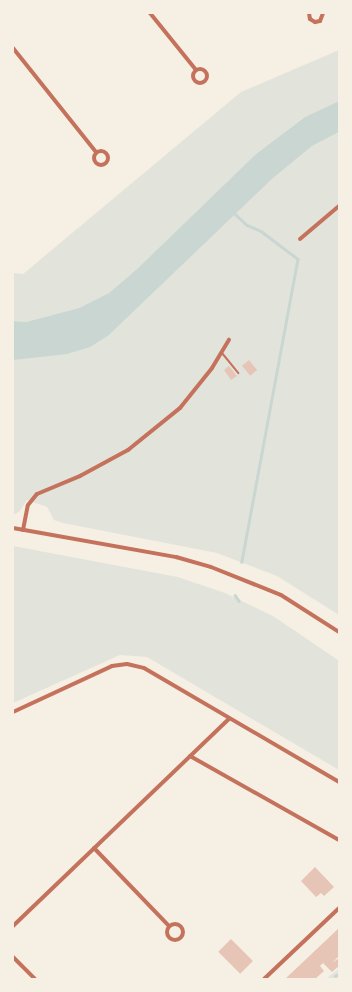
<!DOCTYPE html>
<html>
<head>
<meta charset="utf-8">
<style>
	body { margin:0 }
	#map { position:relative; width:352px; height:992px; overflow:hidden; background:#f6efe4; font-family:"Playfair Display",serif }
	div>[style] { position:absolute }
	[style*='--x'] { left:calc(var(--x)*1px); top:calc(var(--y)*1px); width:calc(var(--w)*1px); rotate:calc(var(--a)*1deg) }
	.green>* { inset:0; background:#e2e4dc }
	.water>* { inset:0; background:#c9d6d2 }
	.stream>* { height:2.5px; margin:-1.25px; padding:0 1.25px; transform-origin:1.25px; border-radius:1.25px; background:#c9d6d2 }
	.building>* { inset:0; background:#e6c5b7; transform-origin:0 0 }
	.service>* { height:2px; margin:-1px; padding:0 1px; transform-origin:1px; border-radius:1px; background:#c5725c }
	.minor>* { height:4px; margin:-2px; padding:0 2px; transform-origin:2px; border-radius:2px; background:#c5725c }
	.minor>.ring { margin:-2px; padding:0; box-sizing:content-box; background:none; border:4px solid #c5725c; border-radius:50% }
	span { translate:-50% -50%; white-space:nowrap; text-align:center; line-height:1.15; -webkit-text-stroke:4px #f6efe4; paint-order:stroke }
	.frame { position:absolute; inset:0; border:14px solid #f6efe4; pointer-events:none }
</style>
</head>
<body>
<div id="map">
	<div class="green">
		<i style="clip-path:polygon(339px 50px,339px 101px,305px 117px,256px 154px,137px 269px,109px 293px,79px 308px,26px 322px,13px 321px,13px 273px,23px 274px,241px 92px)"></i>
		<i style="clip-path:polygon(339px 132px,339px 615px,277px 576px,217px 553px,63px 523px,54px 520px,47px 507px,27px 500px,20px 511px,13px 515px,13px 360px,109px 335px,272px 179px,312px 146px)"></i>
		<i style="clip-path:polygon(13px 546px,178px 577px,225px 593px,273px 616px,335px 658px,339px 661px,339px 770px,147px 657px,120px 655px,13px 703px)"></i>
		<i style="clip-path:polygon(339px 969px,339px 979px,326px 979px,327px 978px)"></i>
	</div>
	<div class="water">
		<i style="clip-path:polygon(339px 101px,339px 132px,312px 146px,272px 179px,109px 335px,90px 347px,67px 354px,13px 360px,13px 321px,26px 322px,79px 308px,109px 293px,137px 269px,256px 154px,305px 117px)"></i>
	</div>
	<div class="stream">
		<i style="--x:233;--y:212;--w:19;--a:43"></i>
		<i style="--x:247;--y:225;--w:15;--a:23"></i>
		<i style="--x:261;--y:231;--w:46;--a:37.1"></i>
		<i style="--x:298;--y:259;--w:308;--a:100.5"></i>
		<i style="--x:235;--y:595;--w:7;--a:56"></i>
		<i style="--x:335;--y:976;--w:4;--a:-27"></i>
	</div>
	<div class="building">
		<i style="left:249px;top:360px;width:13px;height:9px;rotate:51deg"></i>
		<i style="clip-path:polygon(229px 366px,237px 376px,231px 380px,224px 370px)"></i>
		<i style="clip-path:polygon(315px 867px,334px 887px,324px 896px,321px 893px,316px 897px,301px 881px)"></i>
		<i style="clip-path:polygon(339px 928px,339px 956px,332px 963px,339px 958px,339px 966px,332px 972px,323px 963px,320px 966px,324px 971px,315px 979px,285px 979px)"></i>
		<i style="left:231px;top:939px;width:31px;height:18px;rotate:45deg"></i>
	</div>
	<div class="service">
		<i style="--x:222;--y:353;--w:26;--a:51"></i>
	</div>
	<div class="minor">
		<i style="--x:150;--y:13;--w:73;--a:51.1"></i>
		<i style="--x:309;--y:13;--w:6;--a:81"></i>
		<i style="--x:310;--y:19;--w:6;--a:31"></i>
		<i style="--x:315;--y:22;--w:5;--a:-11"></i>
		<i style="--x:320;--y:21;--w:9;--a:-69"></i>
		<i style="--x:13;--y:48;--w:133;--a:51.4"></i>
		<i class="ring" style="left:193px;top:69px;width:10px;height:10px"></i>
		<i class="ring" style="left:94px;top:151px;width:10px;height:10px"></i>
		<i style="--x:300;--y:239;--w:51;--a:-40.2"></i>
		<i style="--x:13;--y:528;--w:166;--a:10.1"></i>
		<i style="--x:176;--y:557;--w:36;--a:16"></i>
		<i style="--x:211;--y:567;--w:75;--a:21.8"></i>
		<i style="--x:281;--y:595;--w:69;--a:32.5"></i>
		<i style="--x:23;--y:530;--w:25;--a:-79"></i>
		<i style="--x:28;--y:505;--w:14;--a:-51"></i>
		<i style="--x:37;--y:494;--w:47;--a:-22.7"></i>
		<i style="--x:80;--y:476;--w:55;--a:-28.4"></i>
		<i style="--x:128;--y:450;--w:67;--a:-38.9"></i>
		<i style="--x:180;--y:408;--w:51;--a:-51.3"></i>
		<i style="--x:212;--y:368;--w:33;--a:-59"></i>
		<i style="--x:13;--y:712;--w:109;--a:-24.9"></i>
		<i style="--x:112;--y:666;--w:15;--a:-8"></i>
		<i style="--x:127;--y:664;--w:17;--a:13"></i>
		<i style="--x:144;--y:668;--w:226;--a:30.3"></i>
		<i style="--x:190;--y:756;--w:171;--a:29.4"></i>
		<i style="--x:94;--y:848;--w:108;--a:46.1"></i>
		<i class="ring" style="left:167px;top:924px;width:12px;height:12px"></i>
		<i style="--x:13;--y:926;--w:299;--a:-43.8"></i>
		<i style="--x:13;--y:957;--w:31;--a:45"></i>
		<i style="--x:264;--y:979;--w:103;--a:-43.4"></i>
	</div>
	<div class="frame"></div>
</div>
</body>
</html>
